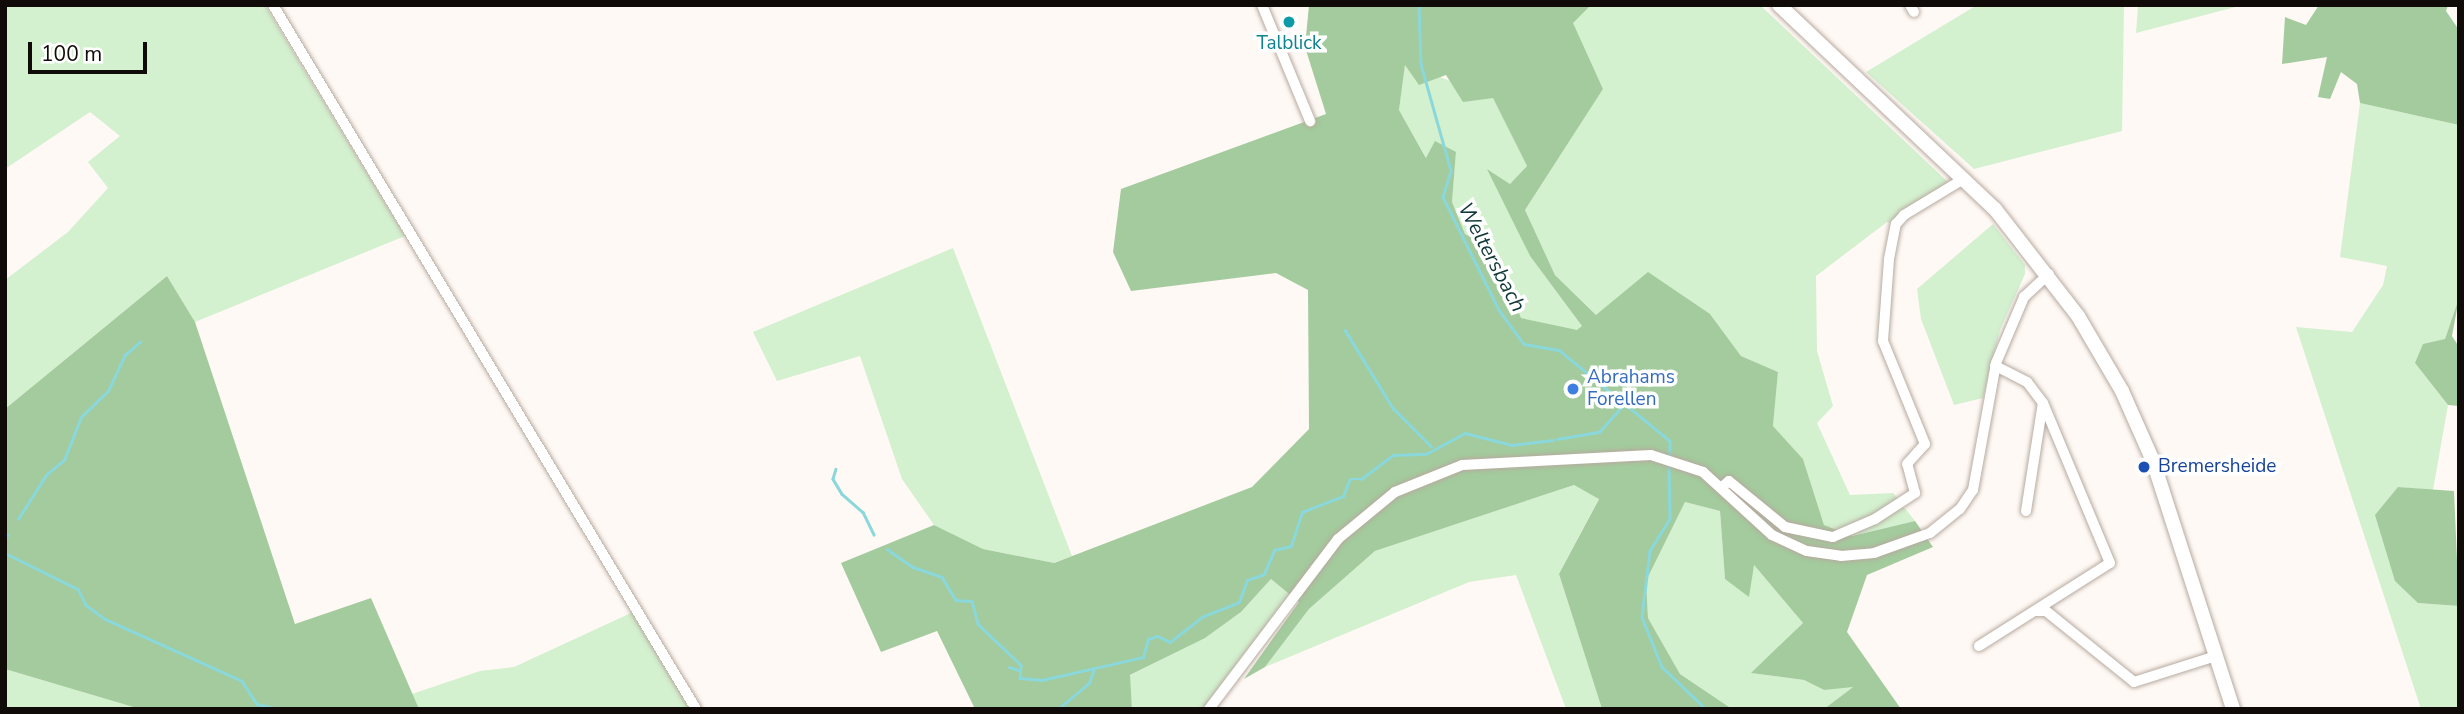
<!DOCTYPE html>
<html>
<head>
<meta charset="utf-8">
<style>
	body { margin:0 }
	#map { position:relative; width:2464px; height:714px; overflow:hidden; background:#fff9f5; font-family:"Nunito Sans",sans-serif }
	div>[style] { position:absolute }
	[style*='--x'] { left:calc(var(--x)*1px); top:calc(var(--y)*1px); width:calc(var(--w)*1px); rotate:calc(var(--a)*1deg) }
	.green>* { inset:0; background:#d3f0cf }
	.forest>* { inset:0; background:#a3cb9d }
	.stream>* { height:2.5px; margin:-1.25px; padding:0 1.25px; transform-origin:1.25px; border-radius:1.25px; background:#8ad8db }
	.roads { filter:drop-shadow(0 0 2px #b6aa9f) drop-shadow(0 0 2px #b6aa9f) }
	.minor>* { height:10px; margin:-5px; padding:0 5px; transform-origin:5px; border-radius:5px; background:#fff }
	.major>* { height:14px; margin:-7px; padding:0 7px; transform-origin:7px; border-radius:7px; background:#fff }
	.dots>* { width:19px; height:19px; translate:-50% -50%; box-sizing:border-box; border:4px solid #fff; border-radius:50% }
	span { translate:-50% -50%; white-space:nowrap; text-align:center; line-height:1.15; -webkit-text-stroke:7px #fff; paint-order:stroke }
	.culture-label { font-size:19px; color:#0d838f }
	.shop-label { font-size:19px; color:#366cbe }
	.left { translate:0 -50%; text-align:left }
	.transit-label { font-size:19px; color:#164399 }
	.water-label { font-size:21px; color:#113738; font-style:italic }
	.frame { position:absolute; inset:0; border:7px solid #100b08; pointer-events:none }
	.scale { position:absolute; left:28px; top:42px; width:119px; height:32px; box-sizing:border-box; border:4px solid #100b08; border-top:0; padding-left:9px; font-size:21px; line-height:24px; white-space:nowrap; color:#100b08; -webkit-text-stroke:5px #fff; paint-order:stroke }
</style>
</head>
<body>
<div id="map">
	<div class="green">
		<i style="clip-path:polygon(5px 5px,265px 5px,405px 236px,195px 322px,167px 276px,5px 409px,5px 280px,68px 232px,108px 188px,88px 162px,120px 136px,90px 112px,5px 169px)"></i>
		<i style="clip-path:polygon(1591px 5px,1760px 5px,1949px 183px,1908px 207px,1894px 224px,1887px 222px,1816px 276px,1817px 351px,1833px 406px,1817px 423px,1850px 495px,1893px 493px,1915px 521px,1852px 536px,1824px 525px,1803px 459px,1773px 426px,1778px 372px,1741px 356px,1710px 314px,1596px 315px,1555px 275px,1525px 210px,1603px 89px,1572px 23px)"></i>
		<i style="clip-path:polygon(1977px 5px,2124px 5px,2122px 131px,1974px 169px,1866px 72px)"></i>
		<i style="clip-path:polygon(2138px 5px,2243px 5px,2136px 33px)"></i>
		<i style="clip-path:polygon(1405px 64px,1493px 97px,1527px 166px,1510px 184px,1489px 170px,1530px 256px,1583px 327px,1577px 331px,1521px 318px,1496px 252px,1465px 234px,1452px 202px,1456px 152px,1427px 159px,1399px 110px)"></i>
		<i style="clip-path:polygon(2360px 103px,2459px 125px,2459px 298px,2445px 339px,2415px 363px,2448px 405px,2433px 490px,2398px 487px,2418px 603px,2459px 606px,2459px 709px,2421px 709px,2296px 327px,2352px 332px,2383px 285px,2387px 266px,2340px 257px)"></i>
		<i style="clip-path:polygon(1993px 224px,2025px 265px,2025px 274px,2000px 330px,1983px 398px,1954px 405px,1921px 319px,1917px 289px)"></i>
		<i style="clip-path:polygon(953px 248px,1072px 556px,1053px 563px,983px 549px,934px 525px,902px 479px,860px 356px,777px 381px,753px 332px)"></i>
		<i style="clip-path:polygon(1574px 485px,1599px 498px,1559px 574px,1602px 709px,1566px 709px,1516px 575px,1469px 582px,1265px 667px,1309px 609px,1375px 551px)"></i>
		<i style="clip-path:polygon(1685px 502px,1720px 511px,1725px 579px,1753px 564px,1803px 623px,1752px 673px,1804px 680px,1824px 690px,1854px 686px,1824px 709px,1732px 709px,1680px 674px,1648px 618px,1646px 581px)"></i>
		<i style="clip-path:polygon(1271px 579px,1290px 594px,1205px 709px,1132px 709px,1129px 676px,1206px 637px,1241px 612px)"></i>
		<i style="clip-path:polygon(633px 612px,691px 709px,419px 709px,412px 694px,480px 671px,514px 667px)"></i>
		<i style="clip-path:polygon(5px 669px,140px 709px,5px 709px)"></i>
	</div>
	<div class="forest">
		<i style="clip-path:polygon(evenodd,1309px 5px,1591px 5px,1573px 23px,1603px 89px,1525px 210px,1555px 275px,1596px 315px,1648px 272px,1710px 314px,1741px 356px,1778px 372px,1773px 426px,1803px 459px,1824px 525px,1852px 536px,1915px 521px,1933px 547px,1867px 575px,1847px 632px,1901px 709px,1824px 709px,1853px 687px,1824px 690px,1804px 680px,1751px 673px,1803px 623px,1754px 565px,1749px 597px,1725px 579px,1720px 511px,1685px 502px,1646px 581px,1648px 618px,1680px 674px,1732px 709px,1602px 709px,1559px 574px,1599px 499px,1574px 485px,1375px 551px,1309px 609px,1265px 667px,1244px 679px,1299px 602px,1271px 579px,1241px 612px,1205px 638px,1130px 675px,1132px 709px,975px 709px,937px 631px,881px 652px,841px 563px,934px 525px,983px 549px,1054px 563px,1252px 487px,1309px 429px,1308px 290px,1276px 273px,1131px 291px,1113px 252px,1121px 189px,1326px 114px,1305px 47px,1309px 5px,1405px 65px,1419px 85px,1446px 75px,1463px 102px,1493px 98px,1527px 166px,1510px 184px,1487px 169px,1530px 256px,1582px 326px,1577px 330px,1521px 318px,1496px 252px,1465px 234px,1452px 202px,1456px 152px,1435px 141px,1426px 158px,1399px 110px,1405px 65px)"></i>
		<i style="clip-path:polygon(2319px 5px,2448px 5px,2446px 11px,2459px 30px,2459px 125px,2360px 103px,2357px 84px,2341px 72px,2330px 99px,2318px 97px,2327px 57px,2282px 64px,2285px 17px,2306px 25px)"></i>
		<i style="clip-path:polygon(167px 276px,195px 322px,295px 624px,371px 598px,419px 709px,140px 709px,5px 669px,5px 409px)"></i>
		<i style="clip-path:polygon(2459px 298px,2452px 336px,2459px 347px,2459px 406px,2448px 405px,2415px 363px,2423px 344px,2445px 339px)"></i>
		<i style="clip-path:polygon(2398px 487px,2454px 491px,2459px 606px,2418px 603px,2395px 581px,2375px 515px)"></i>
	</div>
	<div class="stream">
		<i style="--x:1419;--y:5;--w:59;--a:88.1"></i>
		<i style="--x:1421;--y:64;--w:111;--a:74.3"></i>
		<i style="--x:1451;--y:171;--w:27;--a:107"></i>
		<i style="--x:1443;--y:197;--w:126;--a:63.6"></i>
		<i style="--x:1499;--y:310;--w:42;--a:53.7"></i>
		<i style="--x:1524;--y:344;--w:36;--a:10"></i>
		<i style="--x:1559;--y:350;--w:144;--a:39.3"></i>
		<i style="--x:1670;--y:441;--w:18;--a:90"></i>
		<i style="--x:1345;--y:330;--w:92;--a:58.4"></i>
		<i style="--x:1393;--y:408;--w:54;--a:45"></i>
		<i style="--x:1557;--y:439;--w:43;--a:-9.5"></i>
		<i style="--x:1599;--y:432;--w:38;--a:-48"></i>
		<i style="--x:1669;--y:466;--w:53;--a:88.9"></i>
		<i style="--x:1670;--y:519;--w:38;--a:122"></i>
		<i style="--x:1650;--y:551;--w:66;--a:96.9"></i>
		<i style="--x:1642;--y:617;--w:54;--a:68.2"></i>
		<i style="--x:1662;--y:667;--w:61;--a:43.7"></i>
		<i style="--x:836;--y:469;--w:10;--a:107"></i>
		<i style="--x:833;--y:479;--w:17;--a:59"></i>
		<i style="--x:842;--y:494;--w:28;--a:41"></i>
		<i style="--x:863;--y:512;--w:25;--a:64"></i>
		<i style="--x:18;--y:519;--w:52;--a:-57.5"></i>
		<i style="--x:46;--y:475;--w:23;--a:-40"></i>
		<i style="--x:64;--y:460;--w:46;--a:-68.4"></i>
		<i style="--x:81;--y:417;--w:37;--a:-44"></i>
		<i style="--x:108;--y:391;--w:40;--a:-65"></i>
		<i style="--x:125;--y:355;--w:20;--a:-41"></i>
		<i style="--x:5;--y:536;--w:3;--a:-18"></i>
		<i style="--x:887;--y:549;--w:32;--a:35"></i>
		<i style="--x:913;--y:567;--w:31;--a:19"></i>
		<i style="--x:942;--y:577;--w:27;--a:59"></i>
		<i style="--x:956;--y:600;--w:16;--a:4"></i>
		<i style="--x:972;--y:601;--w:24;--a:75"></i>
		<i style="--x:978;--y:624;--w:59;--a:43.6"></i>
		<i style="--x:1021;--y:665;--w:13;--a:94"></i>
		<i style="--x:1020;--y:678;--w:22;--a:5"></i>
		<i style="--x:1042;--y:680;--w:104;--a:-12.8"></i>
		<i style="--x:1143;--y:657;--w:19;--a:-74"></i>
		<i style="--x:1148;--y:639;--w:10;--a:-17"></i>
		<i style="--x:1158;--y:636;--w:13;--a:27"></i>
		<i style="--x:1170;--y:642;--w:41;--a:-38"></i>
		<i style="--x:1202;--y:617;--w:40;--a:-22"></i>
		<i style="--x:1239;--y:602;--w:23;--a:-70"></i>
		<i style="--x:1247;--y:580;--w:18;--a:-19"></i>
		<i style="--x:1264;--y:574;--w:26;--a:-67"></i>
		<i style="--x:1274;--y:550;--w:17;--a:-13"></i>
		<i style="--x:1291;--y:546;--w:36;--a:-72"></i>
		<i style="--x:1302;--y:512;--w:44;--a:-21.3"></i>
		<i style="--x:1343;--y:496;--w:18;--a:-68"></i>
		<i style="--x:1350;--y:479;--w:11;--a:0"></i>
		<i style="--x:1361;--y:479;--w:40;--a:-37"></i>
		<i style="--x:1393;--y:455;--w:33;--a:-2"></i>
		<i style="--x:1426;--y:454;--w:44;--a:-28.3"></i>
		<i style="--x:1465;--y:433;--w:49;--a:14.3"></i>
		<i style="--x:1512;--y:445;--w:41;--a:-7"></i>
		<i style="--x:5;--y:553;--w:81;--a:26.3"></i>
		<i style="--x:78;--y:589;--w:18;--a:63"></i>
		<i style="--x:86;--y:605;--w:24;--a:36"></i>
		<i style="--x:105;--y:619;--w:150;--a:24.3"></i>
		<i style="--x:242;--y:681;--w:27;--a:57"></i>
		<i style="--x:257;--y:704;--w:23;--a:13"></i>
		<i style="--x:1009;--y:667;--w:9;--a:18"></i>
		<i style="--x:1058;--y:709;--w:40;--a:-40"></i>
		<i style="--x:1089;--y:683;--w:15;--a:-70"></i>
	</div>
	<div class="roads">
		<div class="minor">
			<i style="--x:273;--y:5;--w:821;--a:59"></i>
			<i style="--x:1262;--y:5;--w:126;--a:67.5"></i>
			<i style="--x:1910;--y:5;--w:8;--a:60"></i>
			<i style="--x:1722;--y:487;--w:9;--a:-41"></i>
			<i style="--x:1729;--y:481;--w:72;--a:39.4"></i>
			<i style="--x:1785;--y:527;--w:49;--a:11.8"></i>
			<i style="--x:1833;--y:537;--w:46;--a:-23.2"></i>
			<i style="--x:1875;--y:519;--w:48;--a:-33"></i>
			<i style="--x:1915;--y:493;--w:30;--a:-105"></i>
			<i style="--x:1907;--y:464;--w:27;--a:-48"></i>
			<i style="--x:1925;--y:444;--w:111;--a:-112.2"></i>
			<i style="--x:1883;--y:341;--w:82;--a:-85.8"></i>
			<i style="--x:1889;--y:259;--w:36;--a:-79"></i>
			<i style="--x:1896;--y:224;--w:12;--a:-48"></i>
			<i style="--x:1904;--y:215;--w:71;--a:-31.2"></i>
			<i style="--x:2026;--y:511;--w:109;--a:-81.1"></i>
			<i style="--x:2035;--y:611;--w:11;--a:0"></i>
			<i style="--x:2046;--y:611;--w:113;--a:38.9"></i>
			<i style="--x:2134;--y:682;--w:86;--a:-17.6"></i>
			<i style="--x:1979;--y:646;--w:155;--a:-32.4"></i>
			<i style="--x:2110;--y:563;--w:173;--a:-112.7"></i>
			<i style="--x:2043;--y:403;--w:26;--a:-127"></i>
			<i style="--x:2027;--y:382;--w:36;--a:-153"></i>
			<i style="--x:1209;--y:709;--w:213;--a:-52.8"></i>
			<i style="--x:1338;--y:539;--w:74;--a:-39.5"></i>
			<i style="--x:1395;--y:492;--w:72;--a:-21.9"></i>
			<i style="--x:1462;--y:465;--w:189;--a:-3"></i>
			<i style="--x:1651;--y:455;--w:55;--a:18.1"></i>
			<i style="--x:1703;--y:472;--w:93;--a:42.4"></i>
			<i style="--x:1772;--y:535;--w:38;--a:25"></i>
			<i style="--x:1807;--y:551;--w:34;--a:8"></i>
			<i style="--x:1841;--y:556;--w:33;--a:-5"></i>
			<i style="--x:1874;--y:553;--w:59;--a:-19.7"></i>
			<i style="--x:1930;--y:533;--w:38;--a:-39"></i>
			<i style="--x:1960;--y:509;--w:23;--a:-56"></i>
			<i style="--x:1973;--y:490;--w:129;--a:-79.7"></i>
			<i style="--x:1996;--y:363;--w:72;--a:-67"></i>
			<i style="--x:2024;--y:297;--w:34;--a:-43"></i>
		</div>
		<div class="major">
			<i style="--x:1779;--y:5;--w:297;--a:43.4"></i>
			<i style="--x:1995;--y:209;--w:135;--a:52.2"></i>
			<i style="--x:2078;--y:316;--w:87;--a:59.6"></i>
			<i style="--x:2122;--y:391;--w:77;--a:66.1"></i>
			<i style="--x:2153;--y:461;--w:261;--a:72.1"></i>
		</div>
	</div>
	<div class="dots">
		<i style="left:1289px;top:22px;background:#0f9aa8"></i>
		<i style="left:1573px;top:389px;background:#3f7fe0"></i>
		<i style="left:2144px;top:467px;background:#1a4fb4"></i>
	</div>
	<div class="culture-label">
		<span style="left:1289px;top:44px">Talblick</span>
	</div>
	<div class="shop-label">
		<span class="left" style="left:1587px;top:389px">Abrahams<br>Forellen</span>
	</div>
	<div class="transit-label">
		<span class="left" style="left:2158px;top:467px">Bremersheide</span>
	</div>
	<div class="water-label">
		<span style="left:1492px;top:257px;rotate:62deg">Weltersbach</span>
	</div>
	<div class="frame"></div>
	<div class="scale">100 m</div>
</div>
</body>
</html>
